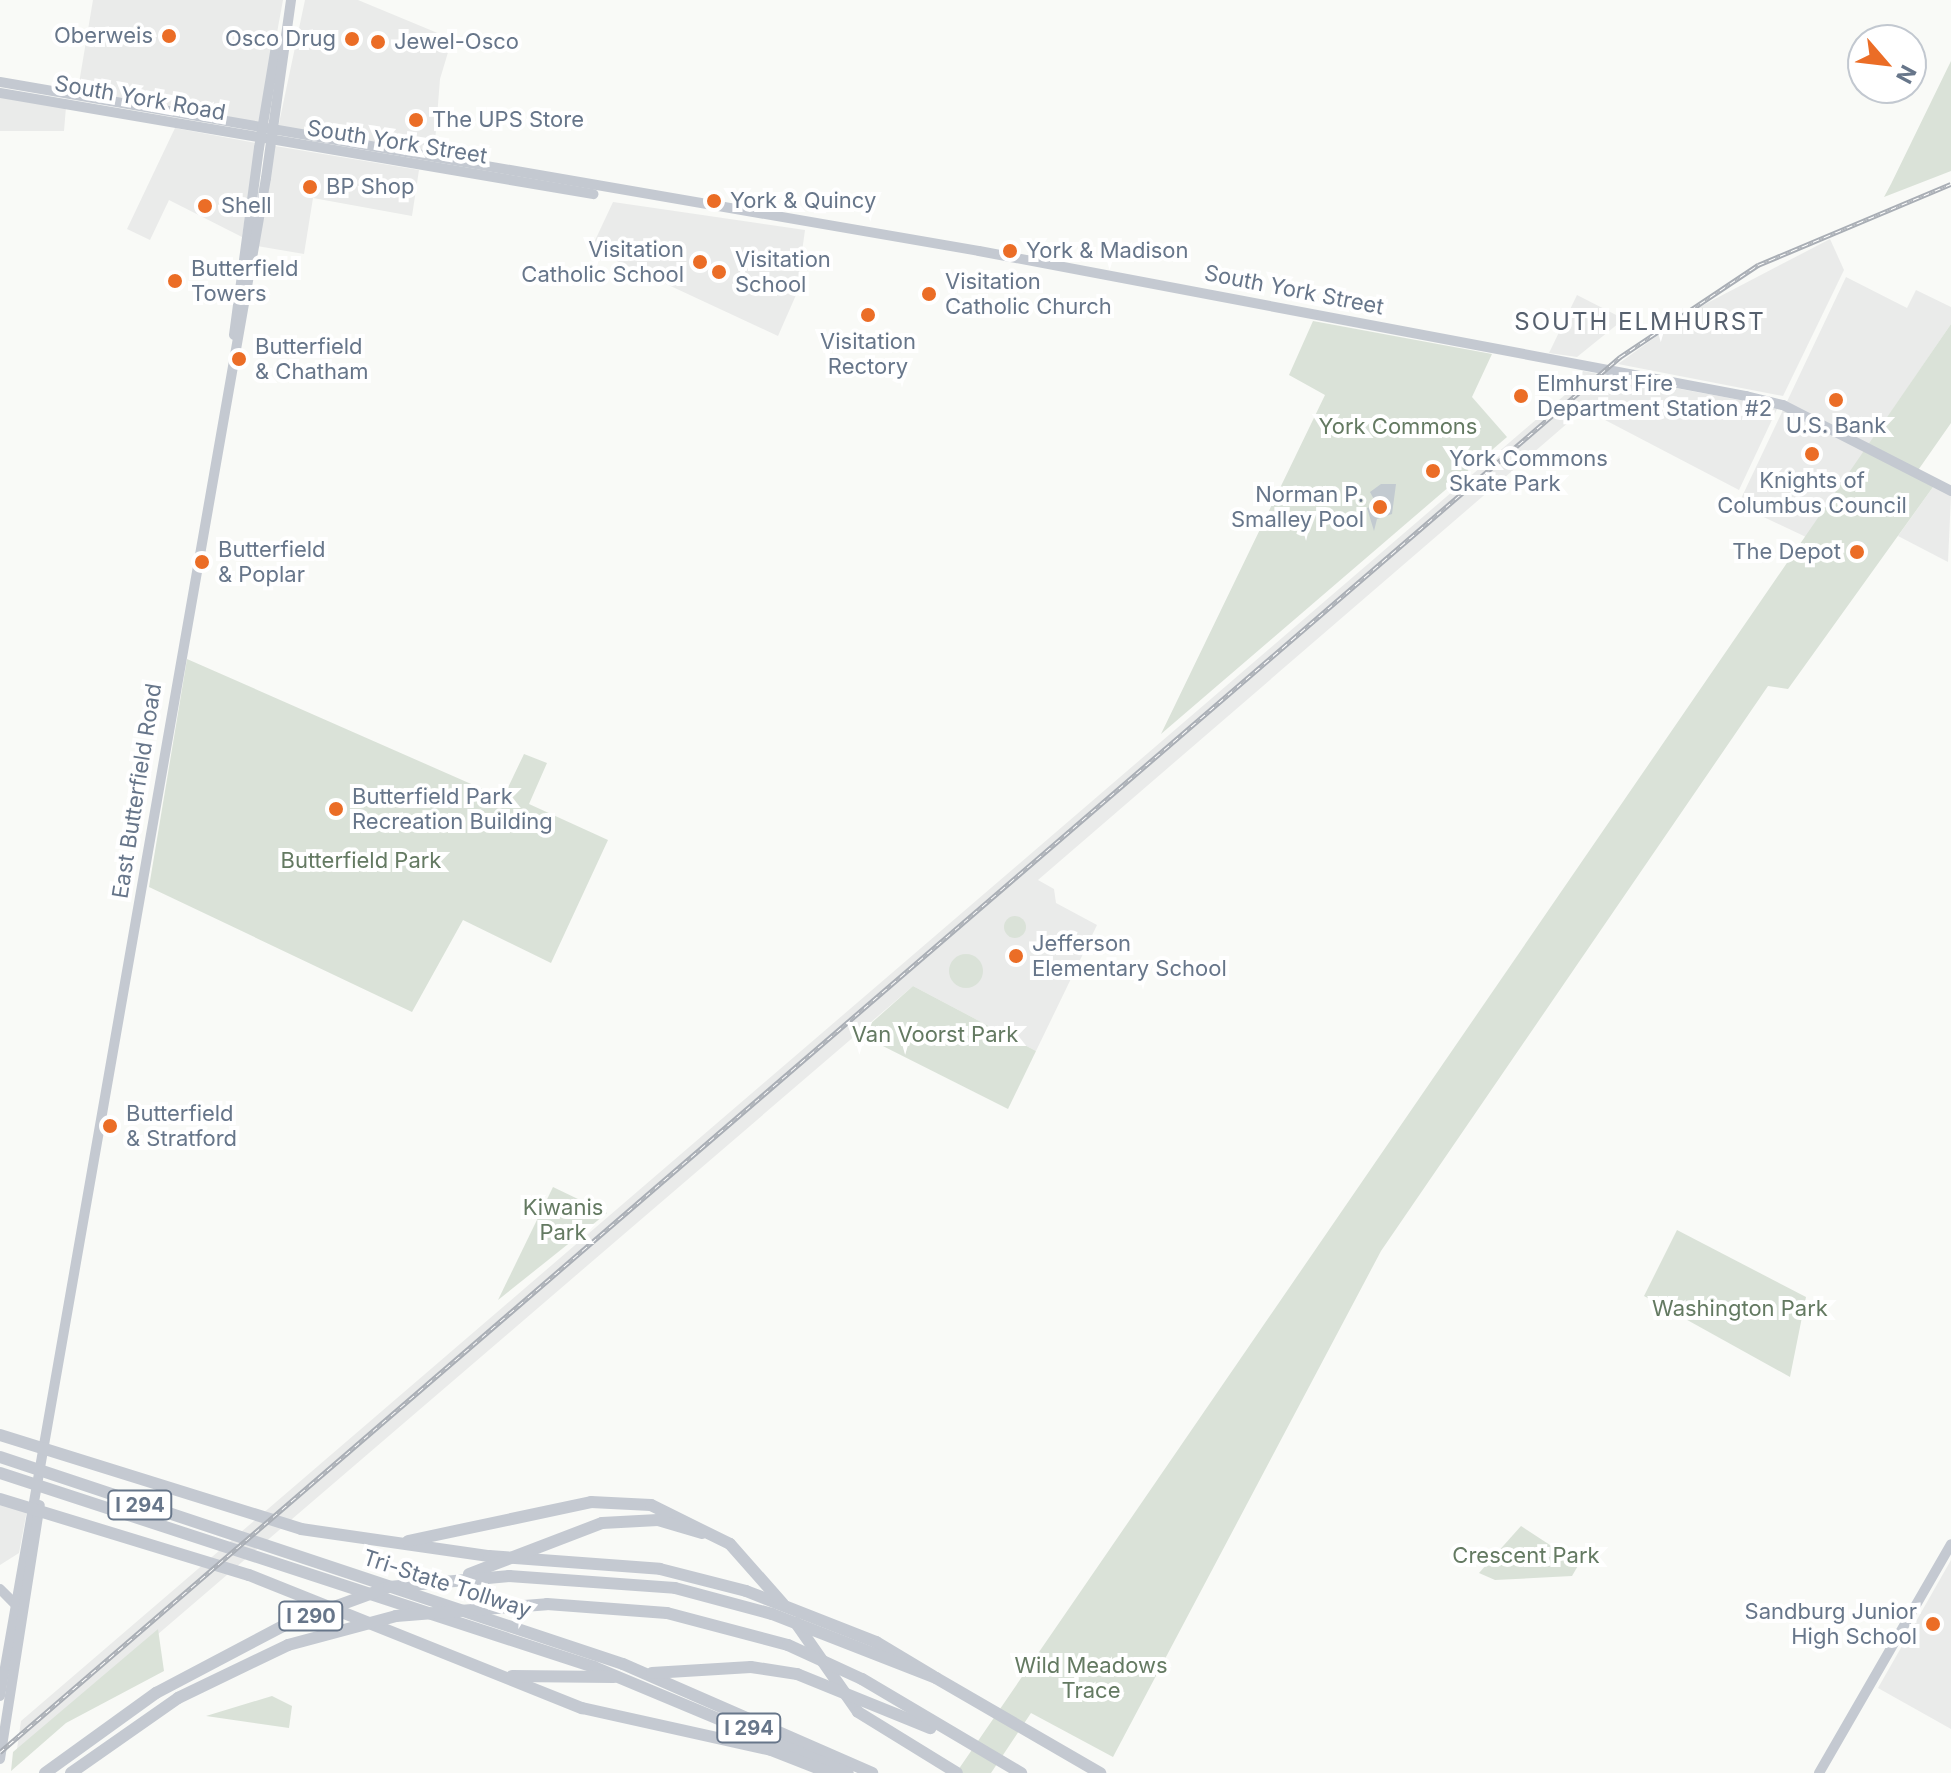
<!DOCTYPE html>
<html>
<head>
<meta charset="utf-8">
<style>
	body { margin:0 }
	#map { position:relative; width:1951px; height:1773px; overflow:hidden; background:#f9faf7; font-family:Inter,sans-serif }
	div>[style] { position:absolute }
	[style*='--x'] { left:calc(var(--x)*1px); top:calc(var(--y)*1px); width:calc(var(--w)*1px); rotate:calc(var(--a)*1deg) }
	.built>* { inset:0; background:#eaebea }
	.green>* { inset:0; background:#dae2d8 }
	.round { border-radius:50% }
	.water>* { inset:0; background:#c2cad0 }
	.secondary>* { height:10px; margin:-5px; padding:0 5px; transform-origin:5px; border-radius:5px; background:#c4c9d1 }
	.motorway>* { height:12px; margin:-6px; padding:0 6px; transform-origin:6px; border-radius:6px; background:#c4c9d1 }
	.rail>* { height:5px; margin-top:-2.5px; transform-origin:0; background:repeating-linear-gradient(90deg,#fff 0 6px,#a9aeb5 0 12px); box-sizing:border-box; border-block:2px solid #a9aeb5 }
	.dots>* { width:22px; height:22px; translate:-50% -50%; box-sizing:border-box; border:4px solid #fff; border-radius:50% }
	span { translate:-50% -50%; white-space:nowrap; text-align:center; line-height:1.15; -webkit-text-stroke:8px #fff; paint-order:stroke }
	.shield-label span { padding:2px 6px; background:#fff; border:2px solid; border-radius:6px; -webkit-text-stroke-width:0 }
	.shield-label { font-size:20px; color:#67768a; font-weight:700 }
	.poi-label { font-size:22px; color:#67768a }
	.right { translate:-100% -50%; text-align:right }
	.left { translate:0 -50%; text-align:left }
	.street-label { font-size:22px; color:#67768a }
	.park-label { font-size:22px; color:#647a62 }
	.neighbourhood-label { font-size:24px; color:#56606e; letter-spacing:2px }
	.north { position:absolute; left:1847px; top:24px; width:80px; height:80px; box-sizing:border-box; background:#fff; border:2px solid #c2c8d0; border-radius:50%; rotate:118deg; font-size:22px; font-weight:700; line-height:32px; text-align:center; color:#67768a }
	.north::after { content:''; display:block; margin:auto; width:28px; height:36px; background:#eb6d26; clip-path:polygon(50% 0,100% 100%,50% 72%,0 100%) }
</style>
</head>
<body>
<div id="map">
	<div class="built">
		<i style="clip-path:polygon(93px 0,283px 0,260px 125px,77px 95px)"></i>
		<i style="clip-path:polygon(305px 0,358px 0,452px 39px,440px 79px,434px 155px,278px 128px)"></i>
		<i style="clip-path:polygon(0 94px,66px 107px,64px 131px,0 131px)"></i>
		<i style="clip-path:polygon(175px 128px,256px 143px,242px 237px,169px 200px,150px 240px,127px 229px)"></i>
		<i style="clip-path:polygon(275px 146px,419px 170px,412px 216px,313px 198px,304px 254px,257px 246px)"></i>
		<i style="clip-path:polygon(613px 202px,805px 230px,796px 295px,778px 336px,591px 249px)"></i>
		<i style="clip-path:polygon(1830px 239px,1844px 270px,1783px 396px,1618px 364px,1690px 312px)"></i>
		<i style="clip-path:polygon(1846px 277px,1907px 308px,1916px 290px,1951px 307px,1951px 324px,1806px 537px,1738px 505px)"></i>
		<i style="clip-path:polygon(1577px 295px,1624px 319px,1577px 357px,1549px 353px)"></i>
		<i style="clip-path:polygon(1583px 371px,1778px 407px,1739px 490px,1584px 409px,1038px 880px,1054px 889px,1056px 903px,1097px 925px,1036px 1051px,913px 986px,16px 1756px,21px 1721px,1566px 394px)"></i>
		<i style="clip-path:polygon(1933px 487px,1951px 495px,1948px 562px,1898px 536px)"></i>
		<i style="clip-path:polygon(0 1501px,28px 1505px,19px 1553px,0 1565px)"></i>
		<i style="clip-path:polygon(1951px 1560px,1951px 1729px,1878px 1688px)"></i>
	</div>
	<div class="green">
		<i style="clip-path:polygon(1951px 61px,1951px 171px,1884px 197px,1891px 184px)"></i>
		<i style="clip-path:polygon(1313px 321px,1492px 354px,1472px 397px,1507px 437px,1161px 734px,1325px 395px,1289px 375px)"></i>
		<i style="clip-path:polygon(1951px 324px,1951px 423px,1914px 476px,1933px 487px,1788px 689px,1768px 686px,1381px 1251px,1113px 1757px,1031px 1713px,991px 1773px,956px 1773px)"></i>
		<i style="clip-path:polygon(187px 659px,503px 798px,524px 754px,547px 763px,529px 804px,608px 840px,551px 963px,463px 920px,412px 1012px,149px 887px)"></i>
		<i class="round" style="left:1004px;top:916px;width:22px;height:22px"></i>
		<i class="round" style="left:949px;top:954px;width:34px;height:34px"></i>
		<i style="clip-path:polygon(913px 986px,1036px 1051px,1008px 1109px,859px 1034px)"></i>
		<i style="clip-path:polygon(553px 1187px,607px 1213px,498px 1300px)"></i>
		<i style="clip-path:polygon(1677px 1230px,1806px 1297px,1790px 1377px,1644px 1296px)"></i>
		<i style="clip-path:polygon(1521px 1526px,1579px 1564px,1572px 1576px,1495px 1580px,1479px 1573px)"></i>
		<i style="clip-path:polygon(158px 1629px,164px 1671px,66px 1723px,11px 1771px,13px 1752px)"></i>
		<i style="clip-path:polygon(272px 1696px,292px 1706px,289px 1728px,206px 1716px)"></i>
	</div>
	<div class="water">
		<i style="clip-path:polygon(1381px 484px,1396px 484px,1392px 514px,1377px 519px,1374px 531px,1367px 508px,1377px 505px,1370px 492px)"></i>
	</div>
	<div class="secondary">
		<i style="--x:0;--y:82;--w:993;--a:9.79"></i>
		<i style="--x:979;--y:251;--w:781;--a:10.71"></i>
		<i style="--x:1746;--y:396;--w:38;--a:14"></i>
		<i style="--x:1783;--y:405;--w:189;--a:27.1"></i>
		<i style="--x:0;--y:93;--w:602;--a:9.67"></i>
		<i style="--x:234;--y:335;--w:189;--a:-82.4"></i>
		<i style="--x:259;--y:148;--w:103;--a:-80.5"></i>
		<i style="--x:276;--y:46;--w:8;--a:-23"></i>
		<i style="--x:0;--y:1589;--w:20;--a:45"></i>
		<i style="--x:0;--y:1696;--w:1541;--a:-80.06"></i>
		<i style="--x:266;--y:178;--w:180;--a:-82"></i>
		<i style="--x:0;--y:1759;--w:257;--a:-81.1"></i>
		<i style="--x:1819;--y:1773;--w:264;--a:-60"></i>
	</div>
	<div class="motorway">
		<i style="--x:0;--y:1435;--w:315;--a:17.3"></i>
		<i style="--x:301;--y:1529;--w:190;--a:8.2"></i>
		<i style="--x:489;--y:1556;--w:171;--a:4.3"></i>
		<i style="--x:660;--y:1569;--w:89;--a:14.3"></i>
		<i style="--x:746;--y:1591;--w:140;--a:21.4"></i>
		<i style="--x:876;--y:1642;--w:66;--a:30.8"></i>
		<i style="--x:0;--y:1457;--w:656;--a:18.38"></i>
		<i style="--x:623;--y:1664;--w:272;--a:23.6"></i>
		<i style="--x:0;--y:1473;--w:625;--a:18.09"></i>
		<i style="--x:594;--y:1667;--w:275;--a:22.7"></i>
		<i style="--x:0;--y:1499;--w:260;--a:17"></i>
		<i style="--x:249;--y:1575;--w:359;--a:21.8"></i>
		<i style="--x:582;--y:1708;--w:194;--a:12.5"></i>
		<i style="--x:771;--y:1750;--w:63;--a:21.3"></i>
		<i style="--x:408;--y:1541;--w:187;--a:-12"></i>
		<i style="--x:591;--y:1502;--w:60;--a:2.9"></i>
		<i style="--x:651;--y:1505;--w:88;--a:26.3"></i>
		<i style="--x:730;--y:1544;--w:80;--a:48.5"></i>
		<i style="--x:469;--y:1574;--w:142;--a:-21"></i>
		<i style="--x:602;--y:1523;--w:56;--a:-3.1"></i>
		<i style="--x:658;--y:1520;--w:46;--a:16.5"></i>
		<i style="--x:796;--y:1623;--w:108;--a:55.1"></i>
		<i style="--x:858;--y:1712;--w:116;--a:31.6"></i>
		<i style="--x:652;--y:1673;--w:99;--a:-3.5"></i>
		<i style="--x:751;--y:1667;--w:47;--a:8.7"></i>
		<i style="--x:797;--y:1674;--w:144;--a:22.1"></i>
		<i style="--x:512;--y:1676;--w:102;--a:0.6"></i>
		<i style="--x:45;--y:1773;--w:137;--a:-35.8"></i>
		<i style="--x:156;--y:1693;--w:146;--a:-27.8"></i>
		<i style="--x:285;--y:1625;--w:111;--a:-20.1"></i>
		<i style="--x:389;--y:1587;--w:121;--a:-5.2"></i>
		<i style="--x:509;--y:1576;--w:166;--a:4.1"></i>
		<i style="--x:675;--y:1588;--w:100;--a:15"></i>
		<i style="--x:772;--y:1614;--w:176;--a:21.3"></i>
		<i style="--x:936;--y:1678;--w:190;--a:30.1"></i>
		<i style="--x:71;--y:1773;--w:131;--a:-35"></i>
		<i style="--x:178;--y:1698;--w:122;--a:-25.7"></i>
		<i style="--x:288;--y:1645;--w:112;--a:-15"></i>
		<i style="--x:396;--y:1616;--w:151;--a:-4.5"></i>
		<i style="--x:547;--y:1604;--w:120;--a:4.3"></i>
		<i style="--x:667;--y:1613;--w:125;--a:14.8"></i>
		<i style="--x:788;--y:1645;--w:81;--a:24.7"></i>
		<i style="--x:862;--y:1679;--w:185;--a:30.6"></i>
	</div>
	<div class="rail">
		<i style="--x:0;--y:1752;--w:2138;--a:-40.73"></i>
		<i style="--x:1620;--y:357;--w:166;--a:-33.7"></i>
		<i style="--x:1758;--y:265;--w:209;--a:-22.8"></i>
	</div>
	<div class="dots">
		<i style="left:169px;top:36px;background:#eb6d26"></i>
		<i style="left:352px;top:39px;background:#eb6d26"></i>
		<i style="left:378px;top:42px;background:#eb6d26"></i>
		<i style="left:416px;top:120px;background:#eb6d26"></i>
		<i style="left:310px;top:187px;background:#eb6d26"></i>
		<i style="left:714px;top:201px;background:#eb6d26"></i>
		<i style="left:205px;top:206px;background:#eb6d26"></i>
		<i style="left:1010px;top:251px;background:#eb6d26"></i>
		<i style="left:700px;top:262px;background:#eb6d26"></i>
		<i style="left:719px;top:272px;background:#eb6d26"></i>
		<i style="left:175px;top:281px;background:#eb6d26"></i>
		<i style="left:929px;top:294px;background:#eb6d26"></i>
		<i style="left:868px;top:315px;background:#eb6d26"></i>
		<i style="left:239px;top:359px;background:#eb6d26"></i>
		<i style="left:1521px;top:396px;background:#eb6d26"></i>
		<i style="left:1836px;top:400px;background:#eb6d26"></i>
		<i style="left:1812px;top:454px;background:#eb6d26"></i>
		<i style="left:1433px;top:471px;background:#eb6d26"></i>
		<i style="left:1380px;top:507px;background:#eb6d26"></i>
		<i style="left:1857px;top:552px;background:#eb6d26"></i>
		<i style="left:202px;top:562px;background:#eb6d26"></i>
		<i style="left:336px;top:809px;background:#eb6d26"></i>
		<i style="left:1016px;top:956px;background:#eb6d26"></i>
		<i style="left:110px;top:1126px;background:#eb6d26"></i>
		<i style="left:1933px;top:1624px;background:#eb6d26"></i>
	</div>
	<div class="shield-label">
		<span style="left:140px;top:1505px">I 294</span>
		<span style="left:311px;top:1616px">I 290</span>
		<span style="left:749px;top:1728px">I 294</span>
	</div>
	<div class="poi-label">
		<span class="right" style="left:153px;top:36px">Oberweis</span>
		<span class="right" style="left:336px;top:39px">Osco Drug</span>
		<span class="left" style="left:394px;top:42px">Jewel-Osco</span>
		<span class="left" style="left:432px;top:120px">The UPS Store</span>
		<span class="left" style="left:326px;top:187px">BP Shop</span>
		<span class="left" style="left:730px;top:201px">York &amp; Quincy</span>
		<span class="left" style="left:221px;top:206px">Shell</span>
		<span class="right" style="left:684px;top:262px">Visitation<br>Catholic School</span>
		<span class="left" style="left:1026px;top:251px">York &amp; Madison</span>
		<span class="left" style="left:735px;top:272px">Visitation<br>School</span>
		<span class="left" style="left:191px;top:281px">Butterfield<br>Towers</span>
		<span class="left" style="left:945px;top:294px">Visitation<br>Catholic Church</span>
		<span style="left:868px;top:354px">Visitation<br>Rectory</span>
		<span class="left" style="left:255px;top:359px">Butterfield<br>&amp; Chatham</span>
		<span class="left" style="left:1537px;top:396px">Elmhurst Fire<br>Department Station #2</span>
		<span style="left:1836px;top:426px">U.S. Bank</span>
		<span class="left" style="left:1449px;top:471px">York Commons<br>Skate Park</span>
		<span style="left:1812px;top:493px">Knights of<br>Columbus Council</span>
		<span class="right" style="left:1364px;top:507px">Norman P.<br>Smalley Pool</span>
		<span class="left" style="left:218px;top:562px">Butterfield<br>&amp; Poplar</span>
		<span class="right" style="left:1841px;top:552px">The Depot</span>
		<span class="left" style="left:352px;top:809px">Butterfield Park<br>Recreation Building</span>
		<span class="left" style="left:1032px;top:956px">Jefferson<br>Elementary School</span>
		<span class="left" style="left:126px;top:1126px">Butterfield<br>&amp; Stratford</span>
		<span class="right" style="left:1917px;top:1624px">Sandburg Junior<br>High School</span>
	</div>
	<div class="street-label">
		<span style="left:140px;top:98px;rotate:10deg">South York Road</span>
		<span style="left:397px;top:142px;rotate:9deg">South York Street</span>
		<span style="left:1294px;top:290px;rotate:11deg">South York Street</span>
		<span style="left:137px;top:791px;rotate:-81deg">East Butterfield Road</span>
		<span style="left:447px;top:1584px;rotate:18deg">Tri-State Tollway</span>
	</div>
	<div class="park-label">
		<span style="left:1398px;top:427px">York Commons</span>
		<span style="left:361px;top:861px">Butterfield Park</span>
		<span style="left:935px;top:1035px">Van Voorst Park</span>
		<span style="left:563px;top:1220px">Kiwanis<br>Park</span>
		<span style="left:1740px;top:1309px">Washington Park</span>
		<span style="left:1526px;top:1556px">Crescent Park</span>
		<span style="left:1091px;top:1678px">Wild Meadows<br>Trace</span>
	</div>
	<div class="neighbourhood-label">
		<span style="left:1640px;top:322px">SOUTH ELMHURST</span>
	</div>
	<div class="north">N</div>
</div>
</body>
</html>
